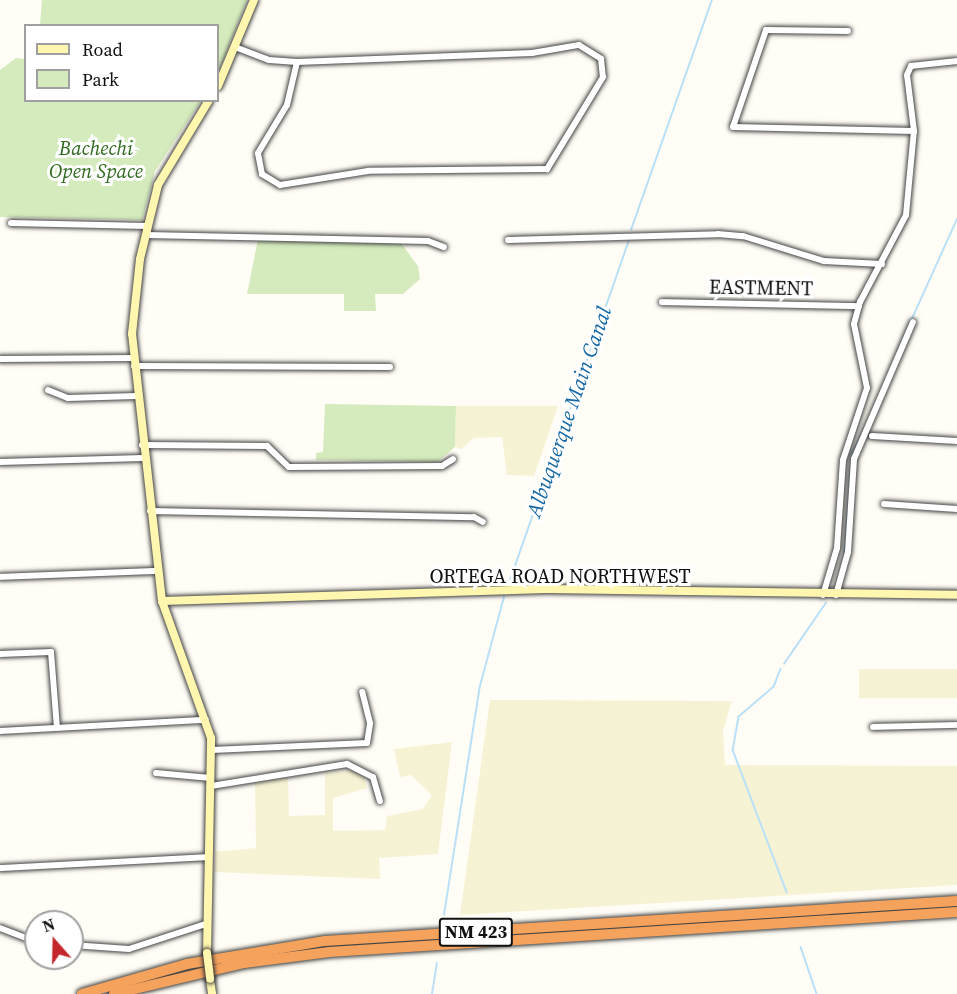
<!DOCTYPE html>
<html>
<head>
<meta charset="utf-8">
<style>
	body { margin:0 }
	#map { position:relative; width:957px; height:994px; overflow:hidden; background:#fffdf5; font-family:"Source Serif 4",serif }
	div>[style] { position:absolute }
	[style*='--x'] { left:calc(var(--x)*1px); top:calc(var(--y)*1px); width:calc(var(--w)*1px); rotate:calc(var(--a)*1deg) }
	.farmland>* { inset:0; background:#f6f3d4; transform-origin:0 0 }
	.green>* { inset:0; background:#d5ebbd }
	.stream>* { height:1.5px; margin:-0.75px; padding:0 0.75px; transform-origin:0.75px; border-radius:0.75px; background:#b9e0f7 }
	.roads { filter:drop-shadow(0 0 2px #444) drop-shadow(0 0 2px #444) }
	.street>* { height:6px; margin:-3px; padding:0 3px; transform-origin:3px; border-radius:3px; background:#fff }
	.secondary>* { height:8px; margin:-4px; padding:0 4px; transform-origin:4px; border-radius:4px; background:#fff6b0 }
	.highway>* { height:10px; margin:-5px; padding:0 5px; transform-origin:5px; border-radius:5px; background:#f5a25d }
	.bridges { filter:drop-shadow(0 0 2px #333) drop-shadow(0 0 2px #333) }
	.secondary-bridge>* { height:8px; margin:-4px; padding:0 4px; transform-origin:4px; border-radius:4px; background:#fff6b0 }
	span { translate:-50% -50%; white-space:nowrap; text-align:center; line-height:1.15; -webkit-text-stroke:6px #fff; paint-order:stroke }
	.shield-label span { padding:2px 4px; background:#fff; border:2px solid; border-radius:4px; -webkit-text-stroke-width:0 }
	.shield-label { font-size:18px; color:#111; font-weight:700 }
	.park-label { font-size:20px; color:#2f6b1f; font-style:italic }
	.street-label { font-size:20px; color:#111 }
	.water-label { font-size:21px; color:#1768a6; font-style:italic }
	.legend { position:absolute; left:24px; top:24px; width:195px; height:78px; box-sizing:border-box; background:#fff; border:2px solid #a0a0a0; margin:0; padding:8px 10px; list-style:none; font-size:18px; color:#111 }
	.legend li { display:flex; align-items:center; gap:12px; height:30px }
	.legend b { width:30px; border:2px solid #a0a0a0 }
	.north { position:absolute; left:24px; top:910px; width:60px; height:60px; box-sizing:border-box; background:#fff; border:2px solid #a0a0a0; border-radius:50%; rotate:340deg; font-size:16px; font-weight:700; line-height:24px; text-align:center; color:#111 }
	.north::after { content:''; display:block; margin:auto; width:21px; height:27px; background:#c4262e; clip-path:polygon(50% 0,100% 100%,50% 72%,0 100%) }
</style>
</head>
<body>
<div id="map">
	<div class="farmland">
		<i style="clip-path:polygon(456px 406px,558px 406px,534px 476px,507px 475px,502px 437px,474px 438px,461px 449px,455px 447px)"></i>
		<i style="left:957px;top:669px;width:29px;height:98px;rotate:90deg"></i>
		<i style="clip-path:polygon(490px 700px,732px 701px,723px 731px,725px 765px,957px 766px,957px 885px,460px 915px)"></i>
		<i style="clip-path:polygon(452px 742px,438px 854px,379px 858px,380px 879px,215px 872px,215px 852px,256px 848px,255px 782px,288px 777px,289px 816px,325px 815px,325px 773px,357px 770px,364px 773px,367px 788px,333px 798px,333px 831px,385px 830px,387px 816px,423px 809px,432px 795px,411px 775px,400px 777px,394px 749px)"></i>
	</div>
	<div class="green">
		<i style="clip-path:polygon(42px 0,247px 0,218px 73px,218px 26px,40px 25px)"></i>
		<i style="clip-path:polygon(16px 58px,25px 59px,26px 100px,201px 101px,155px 171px,142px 220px,0 217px,0 70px)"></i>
		<i style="clip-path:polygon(258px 239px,401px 243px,418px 266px,420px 279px,403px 294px,375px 294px,376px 311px,344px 311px,344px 294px,247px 294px)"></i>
		<i style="clip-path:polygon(325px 404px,456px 406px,455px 447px,437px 462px,316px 460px,316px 453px,323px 452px)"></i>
	</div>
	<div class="stream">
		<i style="--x:631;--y:230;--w:244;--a:-70.6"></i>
		<i style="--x:897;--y:352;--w:146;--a:-65.7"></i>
		<i style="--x:849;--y:486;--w:33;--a:-85"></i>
		<i style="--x:852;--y:453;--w:22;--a:-63"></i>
		<i style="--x:844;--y:557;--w:66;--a:-85.7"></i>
		<i style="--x:509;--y:583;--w:362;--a:-70.7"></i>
		<i style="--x:784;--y:664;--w:74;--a:-55.5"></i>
		<i style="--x:781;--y:669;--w:19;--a:111"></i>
		<i style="--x:774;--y:687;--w:46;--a:139.4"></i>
		<i style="--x:739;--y:717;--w:34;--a:100"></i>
		<i style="--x:733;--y:750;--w:152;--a:69.2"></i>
		<i style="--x:444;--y:915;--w:232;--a:-81.1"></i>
		<i style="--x:480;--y:686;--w:92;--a:-74.9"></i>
		<i style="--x:801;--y:947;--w:50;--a:71.2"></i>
		<i style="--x:432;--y:994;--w:31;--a:-81"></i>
	</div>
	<div class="roads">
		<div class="street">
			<i style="--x:848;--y:31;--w:82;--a:-179.3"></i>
			<i style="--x:766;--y:30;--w:102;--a:108.8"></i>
			<i style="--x:733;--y:127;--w:181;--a:1.3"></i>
			<i style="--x:235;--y:47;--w:36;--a:21"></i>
			<i style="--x:269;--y:60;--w:28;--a:4"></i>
			<i style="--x:297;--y:62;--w:235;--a:-2.2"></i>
			<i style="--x:532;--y:53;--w:48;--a:-9.7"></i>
			<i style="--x:579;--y:45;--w:26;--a:32"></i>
			<i style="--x:601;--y:59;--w:18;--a:84"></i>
			<i style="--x:603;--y:77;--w:108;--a:121.3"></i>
			<i style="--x:547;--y:169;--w:179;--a:179.4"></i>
			<i style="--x:368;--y:171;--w:89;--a:171"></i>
			<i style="--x:280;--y:185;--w:21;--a:-149"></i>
			<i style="--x:262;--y:174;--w:21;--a:-101"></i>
			<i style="--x:258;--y:153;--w:56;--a:-58.9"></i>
			<i style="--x:287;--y:105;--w:44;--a:-76.9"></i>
			<i style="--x:11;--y:223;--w:136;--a:1.3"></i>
			<i style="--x:146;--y:235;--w:282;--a:1.2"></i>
			<i style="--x:428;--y:241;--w:17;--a:21"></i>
			<i style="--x:508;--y:240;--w:210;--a:-1.6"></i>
			<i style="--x:718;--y:234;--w:25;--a:5"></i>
			<i style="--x:743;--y:236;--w:85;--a:17.2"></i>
			<i style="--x:824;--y:261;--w:58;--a:3"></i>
			<i style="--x:662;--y:302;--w:197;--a:1.2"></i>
			<i style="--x:0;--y:359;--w:133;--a:-0.4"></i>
			<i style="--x:134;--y:366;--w:256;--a:0.2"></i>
			<i style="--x:48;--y:390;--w:22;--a:22"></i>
			<i style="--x:68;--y:398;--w:68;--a:-1.7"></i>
			<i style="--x:872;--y:436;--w:85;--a:3.4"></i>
			<i style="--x:142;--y:445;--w:125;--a:0.5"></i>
			<i style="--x:267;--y:446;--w:30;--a:44"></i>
			<i style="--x:289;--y:467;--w:153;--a:-0.4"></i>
			<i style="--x:442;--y:466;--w:13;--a:-32"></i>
			<i style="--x:0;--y:462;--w:143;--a:-1.6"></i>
			<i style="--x:884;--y:504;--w:73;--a:3.9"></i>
			<i style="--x:150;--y:511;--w:324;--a:1.1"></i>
			<i style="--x:474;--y:517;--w:10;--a:29"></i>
			<i style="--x:0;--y:577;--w:157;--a:-2.2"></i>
			<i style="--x:823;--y:595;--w:49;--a:-73.4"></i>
			<i style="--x:837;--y:548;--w:88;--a:-86.1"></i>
			<i style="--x:843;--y:460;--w:76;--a:-71.6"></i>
			<i style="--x:867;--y:388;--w:65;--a:-101.5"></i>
			<i style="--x:854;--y:324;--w:23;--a:-75"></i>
			<i style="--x:860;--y:302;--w:98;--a:-62.1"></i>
			<i style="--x:906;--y:215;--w:84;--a:-84.6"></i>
			<i style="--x:914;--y:131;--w:56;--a:-97.1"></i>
			<i style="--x:907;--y:75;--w:10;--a:-66"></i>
			<i style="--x:911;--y:66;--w:46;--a:-6.2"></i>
			<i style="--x:836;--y:595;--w:45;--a:-74.4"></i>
			<i style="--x:848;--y:552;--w:93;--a:-86.3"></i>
			<i style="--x:854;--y:459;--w:149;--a:-66.7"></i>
			<i style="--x:0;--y:654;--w:51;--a:-2.2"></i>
			<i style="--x:51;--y:652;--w:76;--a:85.5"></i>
			<i style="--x:873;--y:727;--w:84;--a:-1.4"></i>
			<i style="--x:0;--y:731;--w:206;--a:-3.1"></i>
			<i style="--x:212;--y:750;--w:155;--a:-2.6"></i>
			<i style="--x:367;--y:743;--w:20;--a:-81"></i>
			<i style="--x:370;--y:723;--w:32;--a:-104"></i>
			<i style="--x:156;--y:773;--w:55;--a:5.2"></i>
			<i style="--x:211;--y:786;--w:138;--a:-9.2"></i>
			<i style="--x:347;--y:764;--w:29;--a:27"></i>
			<i style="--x:373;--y:777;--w:25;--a:74"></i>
			<i style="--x:0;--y:868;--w:207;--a:-3"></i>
			<i style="--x:0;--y:928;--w:39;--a:21"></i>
			<i style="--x:72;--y:945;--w:57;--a:4"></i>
			<i style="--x:129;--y:949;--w:81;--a:-18"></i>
		</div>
		<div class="secondary">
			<i style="--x:218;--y:86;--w:93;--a:-67.3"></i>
			<i style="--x:162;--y:601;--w:384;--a:-1.8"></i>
			<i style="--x:546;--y:589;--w:411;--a:0.8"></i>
			<i style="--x:207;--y:953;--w:215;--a:-88.9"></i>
			<i style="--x:211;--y:738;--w:145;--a:-109.7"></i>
			<i style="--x:162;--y:601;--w:269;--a:-96.4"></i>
			<i style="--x:132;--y:334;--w:75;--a:-83.9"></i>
			<i style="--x:140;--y:259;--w:76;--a:-76.3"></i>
			<i style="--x:158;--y:185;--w:99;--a:-59"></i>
			<i style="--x:210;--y:979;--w:15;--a:82"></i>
		</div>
		<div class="highway">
			<i style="--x:82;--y:994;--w:109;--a:-15.9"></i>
			<i style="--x:187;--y:964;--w:140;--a:-9.5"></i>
			<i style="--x:325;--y:941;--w:633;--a:-3.62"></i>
			<i style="--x:114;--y:994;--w:134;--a:-13.4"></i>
			<i style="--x:244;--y:963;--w:86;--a:-7.4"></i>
			<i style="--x:329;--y:952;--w:629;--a:-3.64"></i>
		</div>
	</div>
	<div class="bridges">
		<div class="secondary-bridge">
			<i style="--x:207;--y:953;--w:26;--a:83"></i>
		</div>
	</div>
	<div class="shield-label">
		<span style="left:476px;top:932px">NM 423</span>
	</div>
	<div class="park-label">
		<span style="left:96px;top:160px">Bachechi<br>Open Space</span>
	</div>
	<div class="street-label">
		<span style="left:761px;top:288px;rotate:1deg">EASTMENT</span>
		<span style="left:560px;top:576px">ORTEGA ROAD NORTHWEST</span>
	</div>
	<div class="water-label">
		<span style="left:569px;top:412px;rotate:-71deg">Albuquerque Main Canal</span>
	</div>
	<ul class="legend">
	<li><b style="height:8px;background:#fff6b0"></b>Road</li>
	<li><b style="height:16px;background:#d5ebbd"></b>Park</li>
	</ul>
	<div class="north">N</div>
</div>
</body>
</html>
